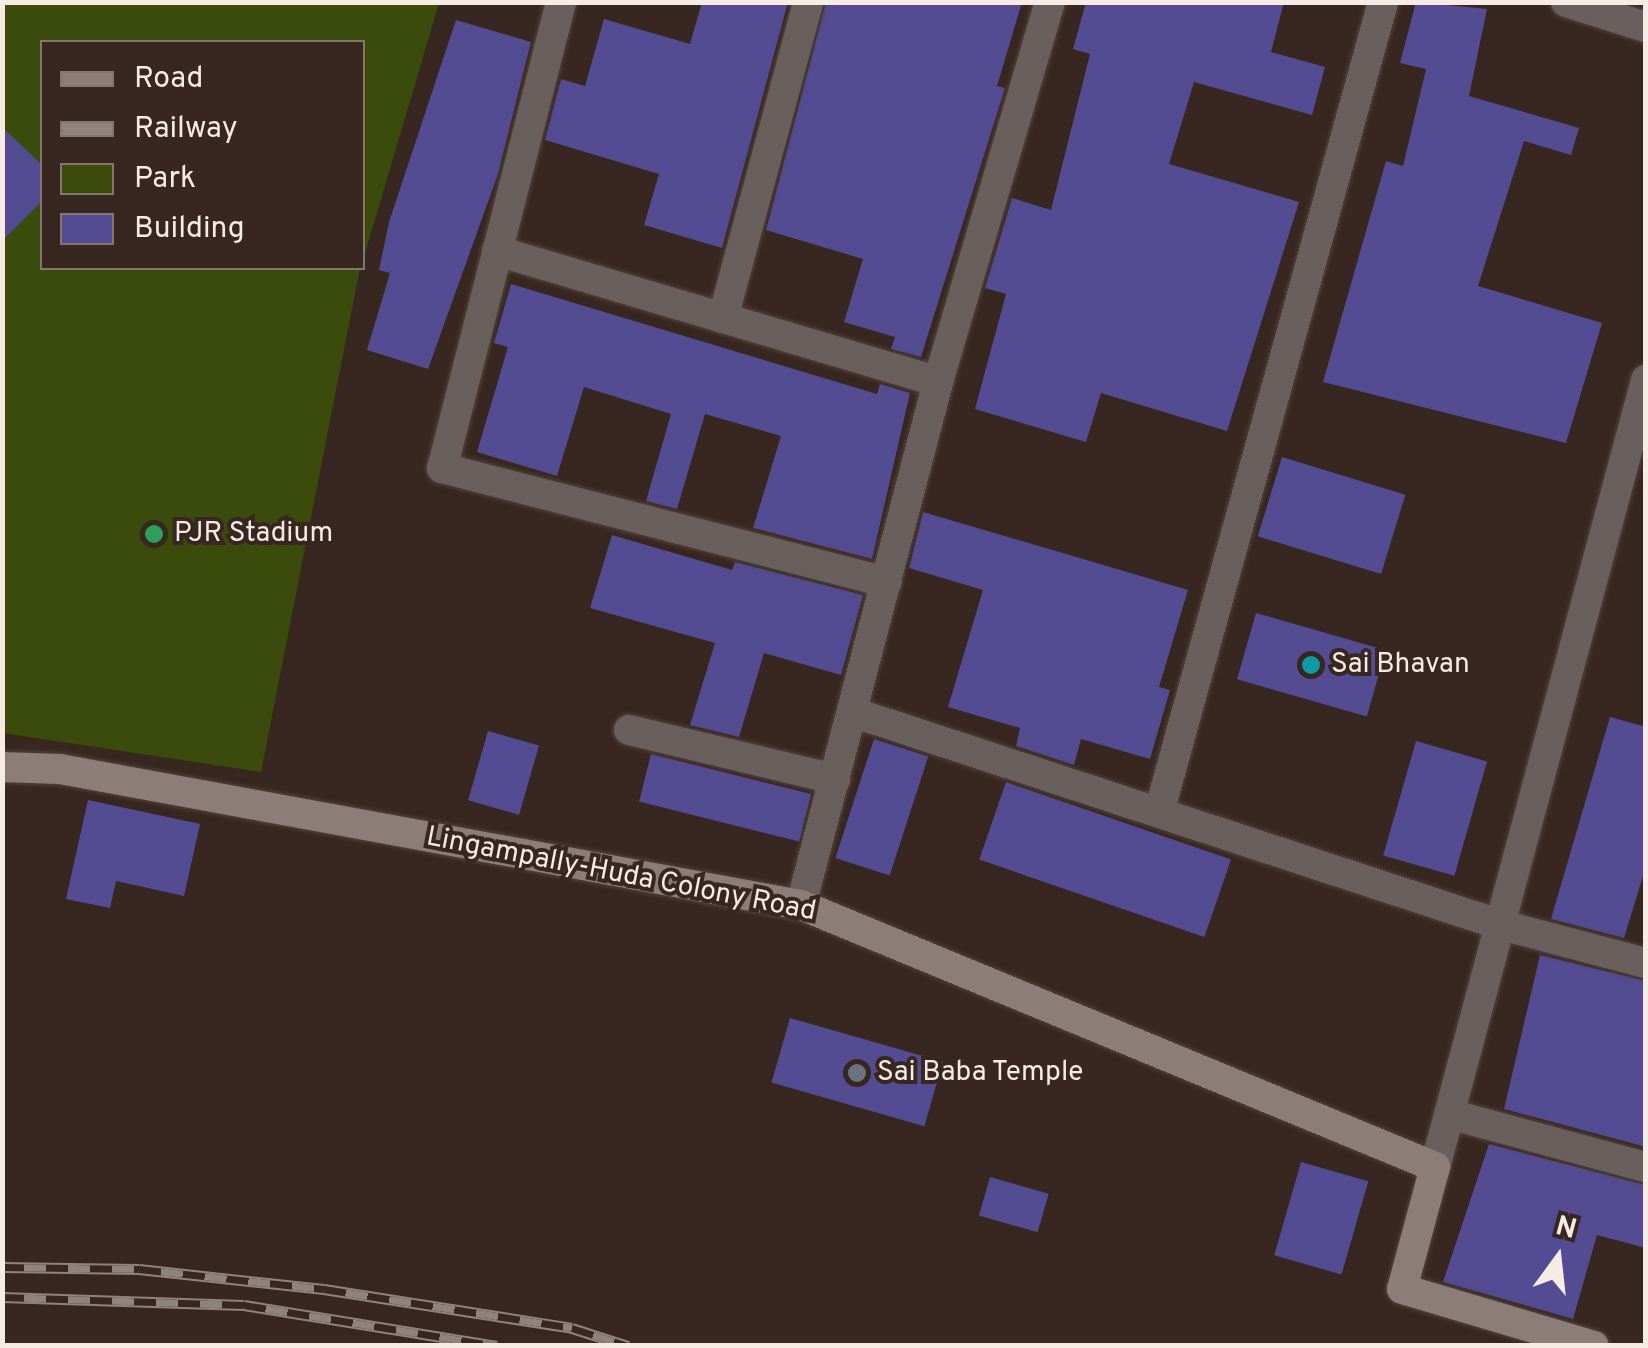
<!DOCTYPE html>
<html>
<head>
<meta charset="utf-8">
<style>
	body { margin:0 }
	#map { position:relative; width:1648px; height:1348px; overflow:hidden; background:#382720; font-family:Overpass,sans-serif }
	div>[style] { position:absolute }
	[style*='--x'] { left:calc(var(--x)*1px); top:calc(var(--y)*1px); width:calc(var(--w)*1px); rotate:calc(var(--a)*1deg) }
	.green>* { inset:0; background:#3b4b0b }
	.building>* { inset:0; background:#544c93; transform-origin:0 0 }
	.roads { filter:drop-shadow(0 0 2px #53423c) drop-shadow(0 0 2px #53423c) }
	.street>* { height:30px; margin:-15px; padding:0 15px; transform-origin:15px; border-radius:15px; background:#69605d }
	.secondary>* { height:30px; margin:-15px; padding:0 15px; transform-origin:15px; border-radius:15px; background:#8c7d79 }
	.rail>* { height:11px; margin-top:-5.5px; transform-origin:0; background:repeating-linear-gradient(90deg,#382720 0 22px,#90827c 0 44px); box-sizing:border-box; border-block:2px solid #90827c }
	.dots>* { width:28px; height:28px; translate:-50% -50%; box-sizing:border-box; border:5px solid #382720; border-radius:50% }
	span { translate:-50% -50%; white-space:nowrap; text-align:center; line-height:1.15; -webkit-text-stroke:8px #382720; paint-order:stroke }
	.poi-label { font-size:28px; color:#f7ebe6 }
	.left { translate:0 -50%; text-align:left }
	.street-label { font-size:28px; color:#f7ebe6 }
	.frame { position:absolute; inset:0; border:5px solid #f7ebe6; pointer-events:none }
	.legend { position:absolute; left:40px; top:40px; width:325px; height:230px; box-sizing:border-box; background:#382720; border:2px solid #84756f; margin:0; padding:12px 18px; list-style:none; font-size:30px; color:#f7ebe6 }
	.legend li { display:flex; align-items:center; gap:20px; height:50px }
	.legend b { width:50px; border:2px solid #84756f }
	.north { position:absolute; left:1508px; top:1208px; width:100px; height:100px; -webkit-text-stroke:8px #382720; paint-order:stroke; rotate:15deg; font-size:28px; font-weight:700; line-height:40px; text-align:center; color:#f7ebe6 }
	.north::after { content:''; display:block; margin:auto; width:35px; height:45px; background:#f7ebe6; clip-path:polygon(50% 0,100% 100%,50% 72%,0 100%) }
</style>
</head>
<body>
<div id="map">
	<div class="green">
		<i style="clip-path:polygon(2px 3px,439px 3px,363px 260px,362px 42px,42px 42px,42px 268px,360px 268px,261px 772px,3px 733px)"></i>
	</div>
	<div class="building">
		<i style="clip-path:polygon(702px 2px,788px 2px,722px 248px,644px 225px,659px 174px,545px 140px,561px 79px,585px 86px,604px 19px,690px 44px)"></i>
		<i style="clip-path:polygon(826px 2px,1022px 2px,997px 86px,1005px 88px,921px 357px,891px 349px,895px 337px,844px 322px,863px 259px,766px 230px)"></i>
		<i style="clip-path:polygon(1086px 2px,1284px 2px,1271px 52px,1325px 67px,1312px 115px,1194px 82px,1169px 164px,1299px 202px,1227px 431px,1101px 393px,1086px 442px,975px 409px,1006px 294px,985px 288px,1012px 198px,1051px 210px,1090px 54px,1073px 49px)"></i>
		<i style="clip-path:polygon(1416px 2px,1487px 9px,1469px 96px,1579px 128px,1571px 155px,1524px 141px,1478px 286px,1602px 323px,1566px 443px,1323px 382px,1386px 161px,1403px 166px,1426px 69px,1400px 63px)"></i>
		<i style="clip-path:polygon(456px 20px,531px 42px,498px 174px,428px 369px,367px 350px,390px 273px,379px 270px,389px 222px)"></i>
		<i style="clip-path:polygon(2px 127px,42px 165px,42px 201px,2px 241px)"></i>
		<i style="clip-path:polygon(511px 284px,877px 394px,880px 384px,910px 393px,872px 559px,753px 528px,781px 436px,705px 414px,677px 509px,646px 501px,671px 414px,584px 387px,557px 476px,477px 452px,508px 347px,494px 343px)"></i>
		<i style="left:1282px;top:457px;width:129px;height:83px;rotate:17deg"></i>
		<i style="clip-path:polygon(923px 512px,1188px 590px,1159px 687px,1170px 690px,1150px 759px,1081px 739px,1074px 765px,1016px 746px,1020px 728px,948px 707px,983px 590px,909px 568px)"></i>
		<i style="clip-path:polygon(612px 535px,732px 570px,735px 562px,863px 595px,841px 675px,764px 653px,739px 737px,690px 725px,715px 643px,590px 608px)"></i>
		<i style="left:1256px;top:613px;width:135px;height:69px;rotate:16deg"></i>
		<i style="clip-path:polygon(1610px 717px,1646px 727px,1646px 866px,1624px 938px,1551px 919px)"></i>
		<i style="left:488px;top:731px;width:53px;height:72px;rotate:16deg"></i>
		<i style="left:874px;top:739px;width:57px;height:125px;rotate:18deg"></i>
		<i style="left:1416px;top:741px;width:74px;height:119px;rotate:16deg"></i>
		<i style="left:651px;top:754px;width:165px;height:49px;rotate:14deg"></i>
		<i style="left:1006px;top:782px;width:238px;height:82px;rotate:19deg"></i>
		<i style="clip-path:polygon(88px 800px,200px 824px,184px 896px,116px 881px,110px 908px,66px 899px)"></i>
		<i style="clip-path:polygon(1540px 955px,1646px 981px,1646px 1147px,1504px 1109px)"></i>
		<i style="left:790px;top:1018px;width:159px;height:67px;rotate:16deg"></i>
		<i style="clip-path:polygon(1489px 1144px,1646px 1185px,1646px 1248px,1597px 1235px,1573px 1319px,1443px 1282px)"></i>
		<i style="left:1301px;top:1162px;width:70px;height:97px;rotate:16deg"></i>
		<i style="left:990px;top:1177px;width:61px;height:40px;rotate:16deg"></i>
	</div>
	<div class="roads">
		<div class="street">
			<i style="--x:561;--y:2;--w:481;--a:104.3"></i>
			<i style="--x:442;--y:468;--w:459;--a:14.4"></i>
			<i style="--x:1566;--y:2;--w:84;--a:17.4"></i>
			<i style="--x:497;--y:251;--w:460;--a:16.5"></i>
			<i style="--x:723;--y:318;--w:327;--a:-74.9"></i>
			<i style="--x:852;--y:712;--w:680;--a:18.17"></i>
			<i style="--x:1498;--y:924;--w:153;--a:14.8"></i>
			<i style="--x:629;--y:730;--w:212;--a:13.4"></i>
			<i style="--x:1160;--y:809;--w:837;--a:-74.55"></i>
			<i style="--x:801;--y:905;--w:541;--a:-75.32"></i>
			<i style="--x:938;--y:382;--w:396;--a:-73.6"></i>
			<i style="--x:1449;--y:1114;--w:204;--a:15.1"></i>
			<i style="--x:1435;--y:1167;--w:815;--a:-74.99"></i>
		</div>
		<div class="secondary">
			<i style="--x:2;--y:767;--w:58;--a:2"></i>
			<i style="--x:60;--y:769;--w:753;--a:10.4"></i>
			<i style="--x:801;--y:905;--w:686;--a:22.45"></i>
			<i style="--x:1435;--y:1167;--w:126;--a:105.1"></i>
			<i style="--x:1402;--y:1289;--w:200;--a:16.5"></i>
		</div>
	</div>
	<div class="rail">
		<i style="--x:2;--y:1267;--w:137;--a:0.8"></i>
		<i style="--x:139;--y:1269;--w:186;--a:6.2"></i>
		<i style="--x:324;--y:1289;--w:251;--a:8.9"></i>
		<i style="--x:572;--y:1328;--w:59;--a:17.8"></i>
		<i style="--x:2;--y:1297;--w:242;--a:1.9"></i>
		<i style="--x:244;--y:1305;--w:256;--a:9.2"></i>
	</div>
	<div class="dots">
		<i style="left:154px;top:534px;background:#2e9e5b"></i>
		<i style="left:1311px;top:665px;background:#0f9aa8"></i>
		<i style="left:857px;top:1073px;background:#6b7280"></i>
	</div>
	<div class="poi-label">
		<span class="left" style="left:174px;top:534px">PJR Stadium</span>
		<span class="left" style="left:1331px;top:665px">Sai Bhavan</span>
		<span class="left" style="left:877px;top:1073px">Sai Baba Temple</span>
	</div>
	<div class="street-label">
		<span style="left:621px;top:875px;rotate:11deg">Lingampally-Huda Colony Road</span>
	</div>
	<div class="frame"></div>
	<ul class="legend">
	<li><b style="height:12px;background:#8c7d79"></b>Road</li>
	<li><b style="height:12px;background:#90827c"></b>Railway</li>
	<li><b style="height:28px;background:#3b4b0b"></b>Park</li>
	<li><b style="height:28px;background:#544c93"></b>Building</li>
	</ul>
	<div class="north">N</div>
</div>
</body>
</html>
